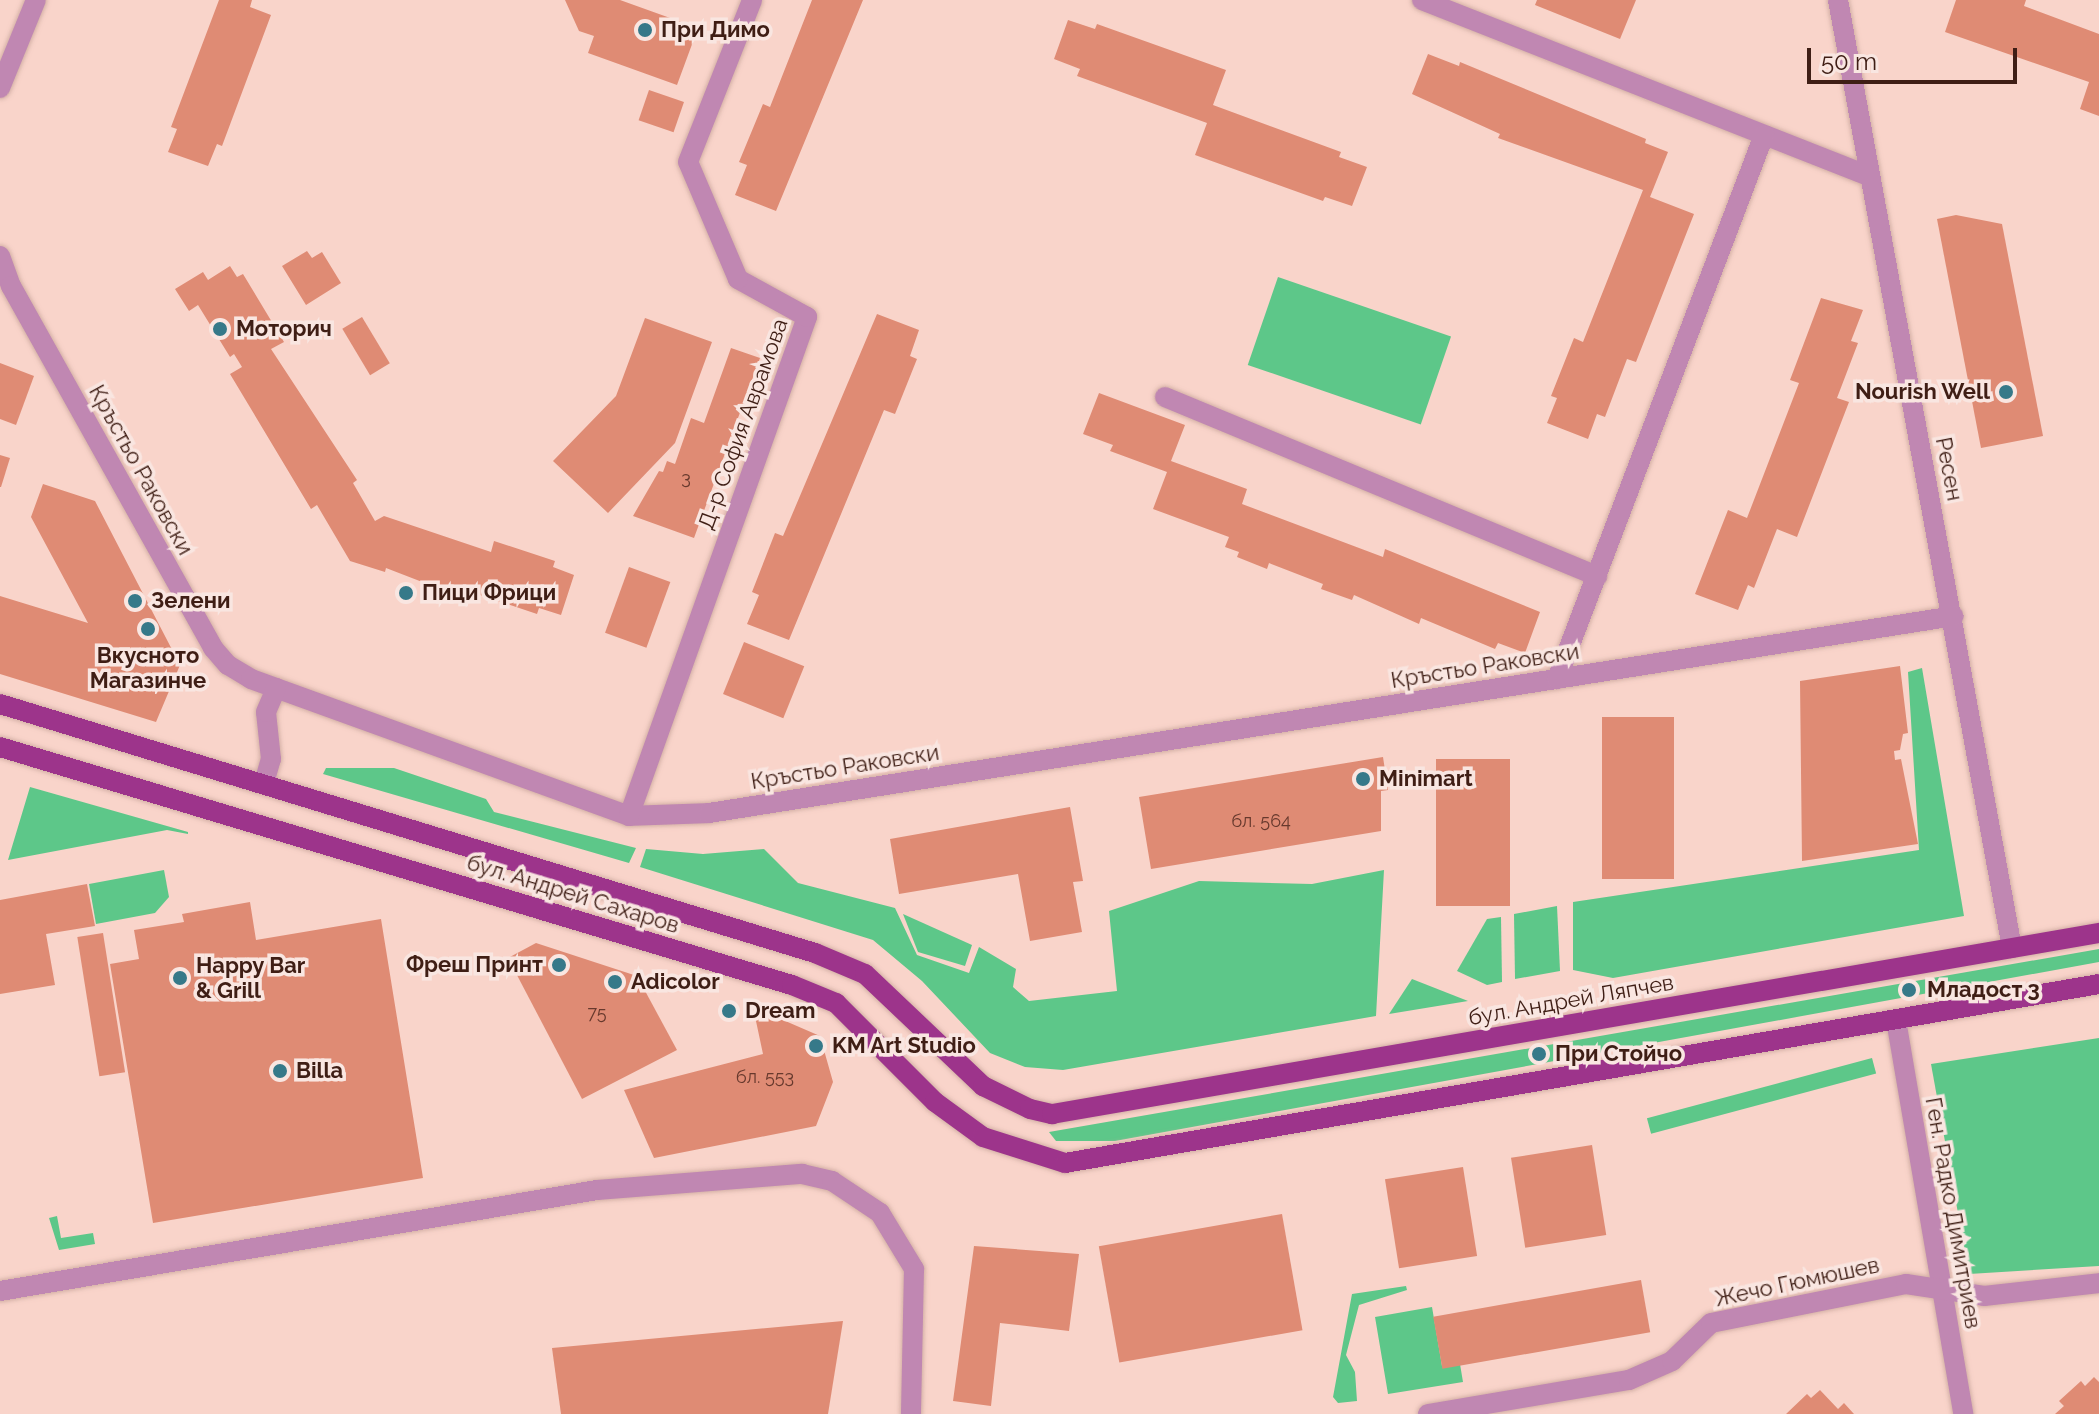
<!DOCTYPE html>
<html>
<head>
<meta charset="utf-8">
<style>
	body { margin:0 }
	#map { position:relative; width:2099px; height:1414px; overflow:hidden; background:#f9d4ca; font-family:Raleway,sans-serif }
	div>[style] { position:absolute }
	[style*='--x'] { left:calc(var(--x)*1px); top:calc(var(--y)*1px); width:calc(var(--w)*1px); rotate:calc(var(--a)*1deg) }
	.green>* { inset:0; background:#5dc789; transform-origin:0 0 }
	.building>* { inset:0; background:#df8b74; transform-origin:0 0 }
	.roads { filter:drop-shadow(0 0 2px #d4b0a6) drop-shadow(0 0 2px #d4b0a6) }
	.minor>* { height:20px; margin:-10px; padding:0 10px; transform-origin:10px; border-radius:10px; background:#c087b2 }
	.major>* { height:20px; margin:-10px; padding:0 10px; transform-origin:10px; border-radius:10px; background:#9d348b }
	.dots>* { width:22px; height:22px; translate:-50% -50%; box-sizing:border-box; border:4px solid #f9e6e1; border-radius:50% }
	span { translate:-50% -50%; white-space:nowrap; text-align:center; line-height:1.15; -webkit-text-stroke:7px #f9e6e1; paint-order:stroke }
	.number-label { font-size:18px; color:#67392d }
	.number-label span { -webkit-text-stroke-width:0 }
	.poi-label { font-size:22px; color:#3f1e15; font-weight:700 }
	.left { translate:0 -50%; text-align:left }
	.right { translate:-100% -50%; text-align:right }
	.street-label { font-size:22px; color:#3f1e15 }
	.scale { position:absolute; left:1807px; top:48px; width:210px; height:36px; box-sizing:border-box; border:4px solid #3f1e15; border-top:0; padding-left:10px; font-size:24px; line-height:28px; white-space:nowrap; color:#3f1e15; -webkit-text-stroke:6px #f9e6e1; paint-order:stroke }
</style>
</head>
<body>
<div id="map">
	<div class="green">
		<i style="left:1278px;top:277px;width:183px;height:93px;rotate:19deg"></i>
		<i style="clip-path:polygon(1922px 668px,1964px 916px,1613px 978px,1573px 970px,1573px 902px,1919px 850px,1908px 672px)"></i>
		<i style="clip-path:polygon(326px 768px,394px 768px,486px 799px,494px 812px,636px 848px,629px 863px,323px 774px)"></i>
		<i style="clip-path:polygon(30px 787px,188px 832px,188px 834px,167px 830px,8px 860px)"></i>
		<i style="clip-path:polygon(646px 849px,703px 854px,764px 849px,798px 883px,895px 908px,917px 955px,969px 973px,979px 947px,1016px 969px,1013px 987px,1029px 1001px,1117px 991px,1109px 911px,1199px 881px,1312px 884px,1384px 870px,1376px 1016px,1063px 1070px,1025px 1067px,990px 1053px,922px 981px,873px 940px,640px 867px)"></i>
		<i style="clip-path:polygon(164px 870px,169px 897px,155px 913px,96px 924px,89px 884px)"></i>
		<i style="clip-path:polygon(1557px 906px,1560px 971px,1515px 979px,1514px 914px)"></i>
		<i style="clip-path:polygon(903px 914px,972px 945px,965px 966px,918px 952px)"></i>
		<i style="clip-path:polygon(1501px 917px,1502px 982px,1487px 985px,1457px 971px,1487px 919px)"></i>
		<i style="clip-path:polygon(2099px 949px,2099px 962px,1115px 1141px,1056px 1141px,1049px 1132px)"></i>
		<i style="clip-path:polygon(1412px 979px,1468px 1001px,1389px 1014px)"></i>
		<i style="clip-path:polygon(2099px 1038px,2099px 1266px,1969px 1274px,1931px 1064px)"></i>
		<i style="left:1872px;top:1058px;width:16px;height:233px;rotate:75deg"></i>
		<i style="clip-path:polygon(57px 1216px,61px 1238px,93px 1233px,95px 1244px,59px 1250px,49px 1218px)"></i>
		<i style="clip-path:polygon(1406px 1286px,1407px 1290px,1359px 1305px,1346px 1355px,1355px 1372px,1357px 1401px,1338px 1403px,1333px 1397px,1352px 1294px)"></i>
		<i style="clip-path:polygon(1432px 1307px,1442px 1366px,1460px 1364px,1463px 1382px,1388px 1394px,1375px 1317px)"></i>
	</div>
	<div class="building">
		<i style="clip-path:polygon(219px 0,252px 0,250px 7px,271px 15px,222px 146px,217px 144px,208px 166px,168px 152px,177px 129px,171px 127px)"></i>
		<i style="clip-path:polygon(565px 0,620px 0,698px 28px,677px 85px,588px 53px,594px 36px,579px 31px)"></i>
		<i style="clip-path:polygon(812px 0,863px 0,776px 211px,735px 195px,747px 165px,739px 162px,763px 104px,770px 107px)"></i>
		<i style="clip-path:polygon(1537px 0,1636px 0,1620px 39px,1535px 5px)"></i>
		<i style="clip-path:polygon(1956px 0,2026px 0,2024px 6px,2099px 34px,2099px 116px,2080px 109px,2089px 82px,1945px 32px)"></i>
		<i style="clip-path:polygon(1068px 20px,1095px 29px,1097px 24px,1226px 70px,1213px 105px,1341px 152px,1339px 157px,1367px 167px,1352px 206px,1325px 197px,1323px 201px,1195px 155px,1207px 123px,1077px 76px,1080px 69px,1054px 59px)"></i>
		<i style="clip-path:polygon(1428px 54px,1459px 66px,1460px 62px,1646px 139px,1645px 143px,1668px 152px,1650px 197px,1694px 214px,1636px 362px,1627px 359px,1605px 417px,1597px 414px,1588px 439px,1547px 423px,1557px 398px,1551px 396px,1574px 338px,1583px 342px,1643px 190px,1498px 138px,1500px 134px,1412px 94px)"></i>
		<i style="left:649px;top:90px;width:37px;height:32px;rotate:19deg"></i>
		<i style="clip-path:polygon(1956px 215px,2002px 224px,2043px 436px,1981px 448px,1937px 219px)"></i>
		<i style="clip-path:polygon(307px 251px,312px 258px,322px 252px,341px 283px,306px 305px,282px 266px)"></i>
		<i style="clip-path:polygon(230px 266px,237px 277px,243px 274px,284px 342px,271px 349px,357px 480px,353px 483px,375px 521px,384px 516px,491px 552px,494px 541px,555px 561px,553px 567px,574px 575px,561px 615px,539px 608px,537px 614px,477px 594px,474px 602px,386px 568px,385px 572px,350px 561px,317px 505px,311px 509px,230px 374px,242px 367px,234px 354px,230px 357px,198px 305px,189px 311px,175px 289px,203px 272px,208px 280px)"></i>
		<i style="clip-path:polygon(1821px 298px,1863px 310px,1851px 341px,1858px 343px,1837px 398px,1849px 402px,1797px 537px,1777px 529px,1754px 588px,1748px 585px,1738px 610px,1695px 594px,1728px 510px,1747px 518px,1799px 383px,1790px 380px)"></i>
		<i style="clip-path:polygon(877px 314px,919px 330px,910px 356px,917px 359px,895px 414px,884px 410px,789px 640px,747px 624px,759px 595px,752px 592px,775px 533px,783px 536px)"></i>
		<i style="left:362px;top:317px;width:54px;height:23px;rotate:59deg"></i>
		<i style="clip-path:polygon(645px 318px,712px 342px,675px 443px,608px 513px,553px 461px,616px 396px)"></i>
		<i style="clip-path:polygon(731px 348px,760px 358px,694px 538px,633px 516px,659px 471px,663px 472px,667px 461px,675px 464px,691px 418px,704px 423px)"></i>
		<i style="clip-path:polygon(0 363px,34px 376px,16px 425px,0 419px)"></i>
		<i style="clip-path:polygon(1099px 393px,1185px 425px,1171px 461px,1247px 489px,1242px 504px,1383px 557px,1385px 549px,1540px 612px,1525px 653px,1498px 643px,1495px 649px,1421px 618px,1419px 624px,1354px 595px,1352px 600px,1321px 589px,1323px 584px,1269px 563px,1267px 569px,1237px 557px,1239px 552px,1225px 547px,1229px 537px,1153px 509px,1167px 472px,1110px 451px,1113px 445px,1083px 434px)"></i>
		<i style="clip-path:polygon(0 455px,10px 458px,1px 487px,0 487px)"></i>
		<i style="clip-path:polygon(43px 484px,95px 501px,180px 665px,156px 722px,0 674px,0 596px,88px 623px,31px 517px)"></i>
		<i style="left:629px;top:567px;width:44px;height:70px;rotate:20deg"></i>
		<i style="left:744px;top:642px;width:65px;height:56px;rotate:22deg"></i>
		<i style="clip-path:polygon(1900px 666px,1908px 733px,1903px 734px,1900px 750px,1894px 751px,1895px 760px,1901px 759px,1918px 844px,1802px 861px,1800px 681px)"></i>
		<i style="left:1602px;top:717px;width:72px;height:162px"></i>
		<i style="clip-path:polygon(1383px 757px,1388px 790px,1381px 791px,1381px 831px,1151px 869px,1139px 797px)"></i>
		<i style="left:1436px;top:759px;width:74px;height:147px"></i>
		<i style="clip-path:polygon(1070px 807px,1083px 881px,1073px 882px,1082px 932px,1030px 941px,1018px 874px,899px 894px,890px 839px)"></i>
		<i style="clip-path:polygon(87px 884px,95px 926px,46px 934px,55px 985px,0 994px,0 900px)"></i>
		<i style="clip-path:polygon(250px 902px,256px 940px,381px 919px,423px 1178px,153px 1223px,110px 964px,139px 959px,134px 930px,184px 922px,182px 914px)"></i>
		<i style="left:103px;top:933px;width:141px;height:26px;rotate:81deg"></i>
		<i style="clip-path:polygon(536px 943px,637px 976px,677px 1050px,582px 1099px,508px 958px)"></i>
		<i style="clip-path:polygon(753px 1007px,820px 1036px,833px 1082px,816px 1126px,654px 1158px,624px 1090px,763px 1054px)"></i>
		<i style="left:1592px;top:1145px;width:91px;height:82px;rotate:81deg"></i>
		<i style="left:1463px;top:1167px;width:90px;height:79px;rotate:81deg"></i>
		<i style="left:1282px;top:1214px;width:118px;height:186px;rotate:80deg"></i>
		<i style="clip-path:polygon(974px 1246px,1079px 1254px,1069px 1331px,1000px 1323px,991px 1406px,953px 1401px)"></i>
		<i style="left:1641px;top:1280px;width:53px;height:211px;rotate:80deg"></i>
		<i style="clip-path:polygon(843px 1321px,828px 1414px,561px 1414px,552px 1348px)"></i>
		<i style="clip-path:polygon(2094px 1377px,2099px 1382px,2099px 1414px,2055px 1414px,2064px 1406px,2059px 1401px,2081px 1381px,2085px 1386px)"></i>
		<i style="clip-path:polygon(1820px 1390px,1838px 1409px,1844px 1403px,1854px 1414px,1786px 1414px,1807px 1394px,1811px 1398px)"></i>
	</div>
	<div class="roads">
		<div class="minor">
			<i style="--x:1422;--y:0;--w:478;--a:21.5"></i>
			<i style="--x:1838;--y:0;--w:964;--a:79.6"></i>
			<i style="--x:0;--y:88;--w:95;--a:-67.8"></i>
			<i style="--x:0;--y:256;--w:32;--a:70"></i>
			<i style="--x:11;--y:286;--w:415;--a:60.8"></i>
			<i style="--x:213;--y:648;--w:23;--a:49"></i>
			<i style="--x:228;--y:665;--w:27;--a:31"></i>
			<i style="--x:251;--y:679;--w:402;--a:19.9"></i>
			<i style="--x:629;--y:816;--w:80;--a:-2.1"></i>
			<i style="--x:709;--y:813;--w:1260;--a:-8.99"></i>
			<i style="--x:1165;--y:397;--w:468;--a:22.5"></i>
			<i style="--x:1557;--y:679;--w:582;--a:-69.17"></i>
			<i style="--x:264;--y:783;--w:25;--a:-74"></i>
			<i style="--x:271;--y:759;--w:47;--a:-96.1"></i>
			<i style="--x:266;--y:712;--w:26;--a:-67"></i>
			<i style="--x:629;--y:816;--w:530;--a:-70.37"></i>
			<i style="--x:807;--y:317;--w:79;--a:-151.2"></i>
			<i style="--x:738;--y:279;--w:127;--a:-113.1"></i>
			<i style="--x:688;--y:162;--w:174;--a:-68.4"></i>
			<i style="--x:1896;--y:1020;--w:400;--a:80.3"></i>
			<i style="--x:0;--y:1291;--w:605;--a:-9.6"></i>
			<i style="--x:597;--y:1190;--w:206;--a:-4.5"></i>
			<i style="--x:802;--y:1174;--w:31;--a:13"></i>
			<i style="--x:832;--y:1181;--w:58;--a:33.7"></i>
			<i style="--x:880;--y:1213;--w:66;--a:58.7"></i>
			<i style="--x:914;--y:1269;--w:145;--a:91.2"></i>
			<i style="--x:1428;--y:1414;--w:204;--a:-9.6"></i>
			<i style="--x:1629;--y:1380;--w:47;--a:-23.8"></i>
			<i style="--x:1672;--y:1361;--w:54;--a:-44.3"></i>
			<i style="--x:1711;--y:1323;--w:199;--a:-11.3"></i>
			<i style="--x:1906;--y:1284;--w:79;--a:8.7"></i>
			<i style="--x:1984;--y:1296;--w:116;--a:-6.4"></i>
		</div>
		<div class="major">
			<i style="--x:0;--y:704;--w:852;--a:16.99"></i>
			<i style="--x:815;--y:953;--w:54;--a:22.8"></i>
			<i style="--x:865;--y:974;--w:163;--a:43.5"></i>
			<i style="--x:983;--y:1086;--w:52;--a:26.1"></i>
			<i style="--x:1030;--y:1109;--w:23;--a:13"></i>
			<i style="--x:1052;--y:1114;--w:1063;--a:-9.81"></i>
			<i style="--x:0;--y:747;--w:827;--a:16.73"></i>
			<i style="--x:792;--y:985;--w:48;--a:22.2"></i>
			<i style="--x:836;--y:1003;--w:140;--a:45"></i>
			<i style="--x:935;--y:1102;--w:59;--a:36.1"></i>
			<i style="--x:983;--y:1137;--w:86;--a:17.6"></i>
			<i style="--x:1065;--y:1163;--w:1049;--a:-9.82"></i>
		</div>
	</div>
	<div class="dots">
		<i style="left:645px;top:30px;background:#367989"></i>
		<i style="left:220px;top:329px;background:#367989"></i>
		<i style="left:2006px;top:392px;background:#367989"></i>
		<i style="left:406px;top:593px;background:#367989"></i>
		<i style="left:135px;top:601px;background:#367989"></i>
		<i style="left:148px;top:629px;background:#367989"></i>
		<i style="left:1363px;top:779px;background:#367989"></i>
		<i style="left:559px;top:965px;background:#367989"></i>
		<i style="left:180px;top:978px;background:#367989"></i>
		<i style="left:615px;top:982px;background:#367989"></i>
		<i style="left:1909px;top:990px;background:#367989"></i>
		<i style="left:729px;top:1011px;background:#367989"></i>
		<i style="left:816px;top:1046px;background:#367989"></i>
		<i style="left:1539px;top:1054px;background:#367989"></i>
		<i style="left:280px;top:1071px;background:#367989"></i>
	</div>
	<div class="number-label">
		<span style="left:686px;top:478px">3</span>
		<span style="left:1261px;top:821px">бл. 564</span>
		<span style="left:597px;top:1013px">75</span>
		<span style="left:765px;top:1077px">бл. 553</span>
	</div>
	<div class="poi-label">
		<span class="left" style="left:661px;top:30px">При Димо</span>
		<span class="left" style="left:236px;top:329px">Моторич</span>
		<span class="right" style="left:1990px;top:392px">Nourish Well</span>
		<span class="left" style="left:422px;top:593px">Пици Фрици</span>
		<span class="left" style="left:151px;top:601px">Зелени</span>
		<span style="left:148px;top:668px">Вкусното<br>Магазинче</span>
		<span class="left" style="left:1379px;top:779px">Minimart</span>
		<span class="left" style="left:196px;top:978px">Happy Bar<br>&amp; Grill</span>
		<span class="right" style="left:543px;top:965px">Фреш Принт</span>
		<span class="left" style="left:631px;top:982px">Adicolor</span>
		<span class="left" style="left:1927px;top:990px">Младост 3</span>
		<span class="left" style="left:745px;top:1011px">Dream</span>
		<span class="left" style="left:832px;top:1046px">KM Art Studio</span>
		<span class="left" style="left:1555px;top:1054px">При Стойчо</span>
		<span class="left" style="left:296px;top:1071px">Billa</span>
	</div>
	<div class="street-label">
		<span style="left:743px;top:424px;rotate:-70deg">Д-р София Аврамова</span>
		<span style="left:1949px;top:469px;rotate:79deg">Ресен</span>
		<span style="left:141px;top:470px;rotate:61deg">Кръстьо Раковски</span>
		<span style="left:1485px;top:666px;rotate:-9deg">Кръстьо Раковски</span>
		<span style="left:845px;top:767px;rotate:-9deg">Кръстьо Раковски</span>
		<span style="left:573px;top:894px;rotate:17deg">бул. Андрей Сахаров</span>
		<span style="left:1571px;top:1000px;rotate:-10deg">бул. Андрей Ляпчев</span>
		<span style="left:1953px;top:1213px;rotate:80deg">Ген. Радко Димитриев</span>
		<span style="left:1797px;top:1282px;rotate:-12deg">Жечо Гюмюшев</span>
	</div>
	<div class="scale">50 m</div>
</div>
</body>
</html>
